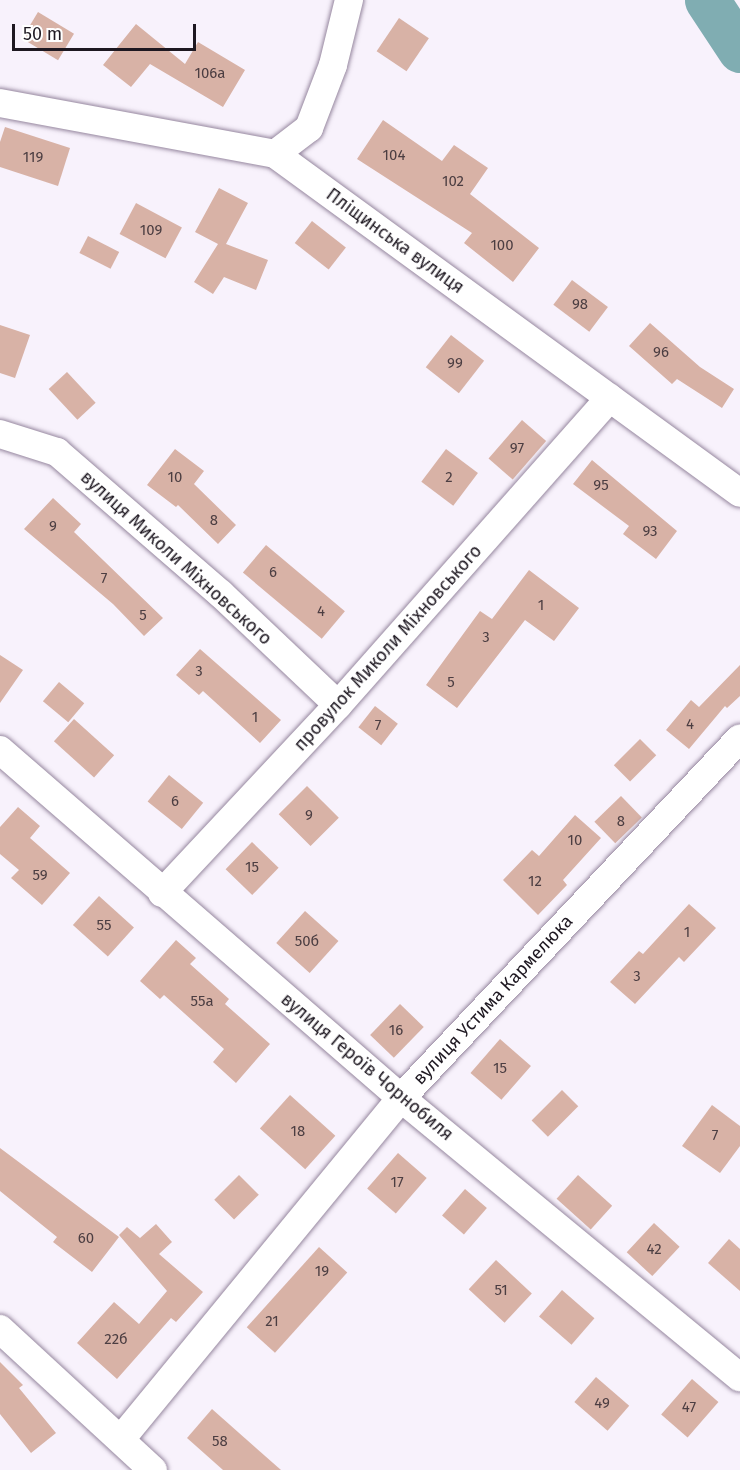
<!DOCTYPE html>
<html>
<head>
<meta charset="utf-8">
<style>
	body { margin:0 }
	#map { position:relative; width:740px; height:1470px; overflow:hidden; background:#f8f2fc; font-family:"Fira Sans",sans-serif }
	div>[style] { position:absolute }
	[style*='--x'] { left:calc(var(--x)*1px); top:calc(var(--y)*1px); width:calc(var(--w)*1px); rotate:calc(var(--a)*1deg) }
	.river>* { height:45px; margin:-22.5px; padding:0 22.5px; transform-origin:22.5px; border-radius:22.5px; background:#80adb2 }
	.building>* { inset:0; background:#d8b2a6; transform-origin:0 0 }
	.roads { filter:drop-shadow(0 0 2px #96879f) drop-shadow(0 0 2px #96879f) }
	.street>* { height:28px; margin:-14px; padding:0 14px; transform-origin:14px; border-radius:14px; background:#fff }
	span { translate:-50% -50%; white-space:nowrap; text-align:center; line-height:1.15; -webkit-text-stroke:5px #fff; paint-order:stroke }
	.number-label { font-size:15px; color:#4c3e42 }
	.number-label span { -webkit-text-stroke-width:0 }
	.street-label { font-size:18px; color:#1e1821 }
	.scale { position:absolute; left:12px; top:24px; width:184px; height:27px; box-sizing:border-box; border:3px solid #1e1821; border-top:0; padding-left:8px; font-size:18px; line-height:21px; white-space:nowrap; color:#1e1821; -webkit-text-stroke:4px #fff; paint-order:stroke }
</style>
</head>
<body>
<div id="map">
	<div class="river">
		<i style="--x:707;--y:0;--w:60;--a:56.6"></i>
	</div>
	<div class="building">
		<i style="left:38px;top:12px;width:42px;height:31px;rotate:31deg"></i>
		<i style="left:399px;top:18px;width:36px;height:40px;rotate:34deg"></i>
		<i style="clip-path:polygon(136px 24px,185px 64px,198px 42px,245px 70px,223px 107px,150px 64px,131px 87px,103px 65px)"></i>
		<i style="clip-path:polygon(383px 120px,442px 161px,454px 145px,488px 168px,470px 194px,539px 248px,513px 282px,464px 243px,472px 233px,357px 159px)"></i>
		<i style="clip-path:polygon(5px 127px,70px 148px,58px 186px,0 167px,0 142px)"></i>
		<i style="clip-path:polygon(219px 188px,248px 203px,226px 244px,268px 260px,256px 290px,224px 277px,213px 294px,194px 282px,218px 244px,195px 232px)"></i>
		<i style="left:136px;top:203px;width:52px;height:35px;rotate:28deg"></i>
		<i style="left:312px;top:221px;width:43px;height:28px;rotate:38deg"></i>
		<i style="left:88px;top:236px;width:35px;height:19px;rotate:27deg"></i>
		<i style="left:572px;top:280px;width:45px;height:31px;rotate:37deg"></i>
		<i style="clip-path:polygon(650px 323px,700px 367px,734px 389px,722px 408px,677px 379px,672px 384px,629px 346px)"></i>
		<i style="clip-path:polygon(0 325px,30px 335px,15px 378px,0 373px)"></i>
		<i style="left:451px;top:335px;width:42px;height:41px;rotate:38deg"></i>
		<i style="left:67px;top:372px;width:42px;height:25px;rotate:47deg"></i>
		<i style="left:522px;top:420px;width:32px;height:51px;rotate:41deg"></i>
		<i style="clip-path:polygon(175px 449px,204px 471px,194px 484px,236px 525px,218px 544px,178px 505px,176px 507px,147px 485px)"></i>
		<i style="left:446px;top:449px;width:40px;height:41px;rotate:37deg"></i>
		<i style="clip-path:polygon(592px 460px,677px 531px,656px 559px,623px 534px,629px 526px,573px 484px)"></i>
		<i style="clip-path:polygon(53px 498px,81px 524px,74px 532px,163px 618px,144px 636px,113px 604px,24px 529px)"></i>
		<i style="left:266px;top:545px;width:103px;height:36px;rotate:40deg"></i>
		<i style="clip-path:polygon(529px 570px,579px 608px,554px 641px,525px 620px,457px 708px,426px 685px,480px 611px,492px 619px)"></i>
		<i style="clip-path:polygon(200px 649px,281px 720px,260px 743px,203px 691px,199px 695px,176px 675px)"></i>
		<i style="clip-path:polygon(0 655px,23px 670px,0 703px)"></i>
		<i style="clip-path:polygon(740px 665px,740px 696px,727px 708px,725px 706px,689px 749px,666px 730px,691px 700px,699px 707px)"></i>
		<i style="left:59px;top:682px;width:33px;height:25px;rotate:40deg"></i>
		<i style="left:375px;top:706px;width:29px;height:27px;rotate:38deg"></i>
		<i style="left:74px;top:719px;width:54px;height:30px;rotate:42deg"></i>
		<i style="left:640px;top:739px;width:23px;height:37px;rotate:45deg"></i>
		<i style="left:169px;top:775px;width:44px;height:34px;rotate:39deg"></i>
		<i style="left:307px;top:786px;width:45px;height:40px;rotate:45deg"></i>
		<i style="left:621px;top:796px;width:30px;height:37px;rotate:46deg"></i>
		<i style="clip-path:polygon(18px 807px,40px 826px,30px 838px,70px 873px,42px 905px,11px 878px,19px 870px,0 854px,0 827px)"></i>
		<i style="clip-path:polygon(575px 815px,601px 838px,563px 880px,567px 885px,538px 915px,503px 880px,532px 850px,539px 856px)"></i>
		<i style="left:252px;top:842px;width:37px;height:38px;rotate:44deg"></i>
		<i style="left:99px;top:896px;width:47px;height:39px;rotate:42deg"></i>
		<i style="clip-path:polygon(689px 904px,716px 928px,684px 962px,679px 957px,635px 1004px,610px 982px,639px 951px,643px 954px)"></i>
		<i style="left:305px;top:911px;width:45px;height:43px;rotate:42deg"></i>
		<i style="clip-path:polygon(176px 940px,196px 958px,190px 964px,229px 999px,225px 1004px,270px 1044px,236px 1083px,213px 1062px,224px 1049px,164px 995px,160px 999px,140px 981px)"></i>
		<i style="left:400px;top:1004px;width:33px;height:43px;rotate:44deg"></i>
		<i style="left:500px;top:1039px;width:41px;height:45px;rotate:41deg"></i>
		<i style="left:562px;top:1090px;width:23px;height:43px;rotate:45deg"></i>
		<i style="left:290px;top:1095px;width:61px;height:45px;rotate:42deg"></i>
		<i style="clip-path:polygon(712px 1105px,740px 1126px,740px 1146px,720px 1173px,682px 1146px)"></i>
		<i style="clip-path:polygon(0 1148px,119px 1237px,92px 1272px,53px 1242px,57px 1237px,0 1191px)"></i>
		<i style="left:398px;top:1153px;width:38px;height:47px;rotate:41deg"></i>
		<i style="left:239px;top:1175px;width:28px;height:35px;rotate:45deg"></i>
		<i style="left:578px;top:1175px;width:46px;height:32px;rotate:42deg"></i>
		<i style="left:465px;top:1189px;width:29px;height:35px;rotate:41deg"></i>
		<i style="left:654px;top:1223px;width:35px;height:40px;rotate:43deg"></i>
		<i style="clip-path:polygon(156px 1224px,172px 1242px,159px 1254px,203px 1292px,176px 1322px,171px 1318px,117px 1379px,77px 1343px,114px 1302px,139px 1324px,167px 1291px,119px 1235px,127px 1227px,140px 1238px)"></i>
		<i style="clip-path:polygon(729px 1239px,740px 1249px,740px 1291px,708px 1263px)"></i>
		<i style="left:319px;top:1247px;width:38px;height:108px;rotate:42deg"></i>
		<i style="left:496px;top:1260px;width:49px;height:40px;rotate:43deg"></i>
		<i style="left:562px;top:1290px;width:43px;height:35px;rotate:41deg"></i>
		<i style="clip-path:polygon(0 1362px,23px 1385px,19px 1388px,56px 1433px,31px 1453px,0 1414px)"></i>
		<i style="left:596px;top:1377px;width:44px;height:33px;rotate:41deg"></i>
		<i style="left:692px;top:1379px;width:35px;height:47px;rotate:41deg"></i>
		<i style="clip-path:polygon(212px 1409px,281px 1470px,223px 1470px,187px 1438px)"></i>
	</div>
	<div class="roads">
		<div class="street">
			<i style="--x:0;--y:103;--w:280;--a:10.5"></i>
			<i style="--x:275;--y:154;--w:575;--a:36.09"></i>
			<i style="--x:275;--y:154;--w:43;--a:-37.4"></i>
			<i style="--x:309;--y:128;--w:67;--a:-69.1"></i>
			<i style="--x:333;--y:65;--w:67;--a:-76.2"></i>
			<i style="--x:0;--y:434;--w:60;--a:17.5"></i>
			<i style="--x:57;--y:452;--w:217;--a:40.9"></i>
			<i style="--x:221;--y:594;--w:161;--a:43.5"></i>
			<i style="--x:0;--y:750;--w:531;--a:40.95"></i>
			<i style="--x:401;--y:1098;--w:439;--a:39.5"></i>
			<i style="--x:162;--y:893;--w:258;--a:-46.9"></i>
			<i style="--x:338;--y:705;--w:410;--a:-48.5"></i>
			<i style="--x:0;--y:1329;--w:208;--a:42.7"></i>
			<i style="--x:121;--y:1439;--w:441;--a:-50.6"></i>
			<i style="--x:401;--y:1098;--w:494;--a:-46.7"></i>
		</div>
	</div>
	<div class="number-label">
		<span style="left:210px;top:74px">106а</span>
		<span style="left:394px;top:156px">104</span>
		<span style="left:33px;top:158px">119</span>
		<span style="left:453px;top:182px">102</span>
		<span style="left:151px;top:231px">109</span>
		<span style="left:502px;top:246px">100</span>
		<span style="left:580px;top:305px">98</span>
		<span style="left:661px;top:353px">96</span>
		<span style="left:455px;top:364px">99</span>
		<span style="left:517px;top:449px">97</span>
		<span style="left:175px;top:478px">10</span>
		<span style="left:449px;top:478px">2</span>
		<span style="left:601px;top:486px">95</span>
		<span style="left:214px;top:521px">8</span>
		<span style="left:53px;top:527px">9</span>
		<span style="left:650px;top:532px">93</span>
		<span style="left:273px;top:573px">6</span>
		<span style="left:104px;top:579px">7</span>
		<span style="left:541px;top:606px">1</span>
		<span style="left:321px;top:612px">4</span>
		<span style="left:143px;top:616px">5</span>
		<span style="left:486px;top:638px">3</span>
		<span style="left:199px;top:672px">3</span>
		<span style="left:451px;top:683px">5</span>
		<span style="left:255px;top:718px">1</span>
		<span style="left:690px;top:725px">4</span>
		<span style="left:378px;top:726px">7</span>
		<span style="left:175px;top:802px">6</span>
		<span style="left:309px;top:816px">9</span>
		<span style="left:621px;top:822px">8</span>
		<span style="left:575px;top:841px">10</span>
		<span style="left:252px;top:868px">15</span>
		<span style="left:40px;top:876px">59</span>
		<span style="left:535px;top:882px">12</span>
		<span style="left:104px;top:926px">55</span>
		<span style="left:687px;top:933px">1</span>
		<span style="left:307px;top:942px">50б</span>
		<span style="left:637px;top:977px">3</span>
		<span style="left:202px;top:1002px">55а</span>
		<span style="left:396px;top:1031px">16</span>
		<span style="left:500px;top:1069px">15</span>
		<span style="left:298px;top:1132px">18</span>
		<span style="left:715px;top:1136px">7</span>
		<span style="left:397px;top:1183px">17</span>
		<span style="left:86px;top:1239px">60</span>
		<span style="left:654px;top:1250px">42</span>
		<span style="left:322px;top:1272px">19</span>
		<span style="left:501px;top:1291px">51</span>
		<span style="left:272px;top:1322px">21</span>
		<span style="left:116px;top:1340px">22б</span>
		<span style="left:602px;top:1404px">49</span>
		<span style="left:689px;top:1408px">47</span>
		<span style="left:220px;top:1442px">58</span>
	</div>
	<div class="street-label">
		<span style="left:395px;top:241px;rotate:36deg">Пліщинська вулиця</span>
		<span style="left:176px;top:558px;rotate:42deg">вулиця Миколи Міхновського</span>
		<span style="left:388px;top:648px;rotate:-48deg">провулок Миколи Міхновського</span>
		<span style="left:493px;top:1000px;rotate:-47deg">вулиця Устима Кармелюка</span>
		<span style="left:367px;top:1067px;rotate:40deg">вулиця Героїв Чорнобиля</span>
	</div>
	<div class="scale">50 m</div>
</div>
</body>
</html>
